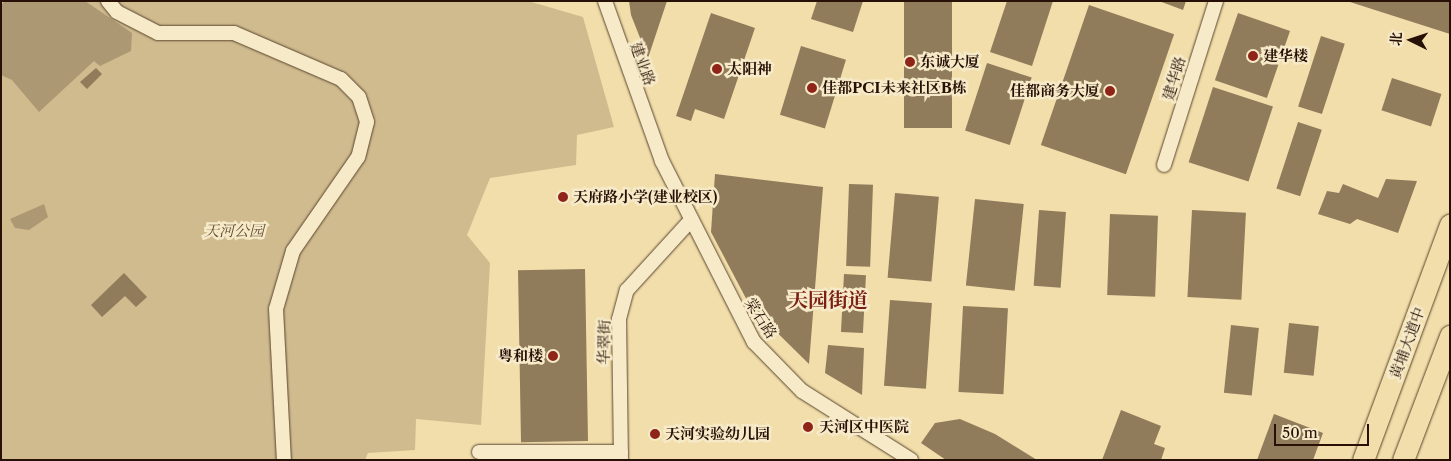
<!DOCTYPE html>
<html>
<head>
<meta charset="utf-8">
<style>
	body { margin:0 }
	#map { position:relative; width:1451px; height:461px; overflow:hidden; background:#f1deaa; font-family:"Libre Caslon Text","Noto Serif SC",serif }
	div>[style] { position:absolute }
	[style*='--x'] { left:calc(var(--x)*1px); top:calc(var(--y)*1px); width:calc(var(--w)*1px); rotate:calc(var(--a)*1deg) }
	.green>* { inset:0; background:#cfbb8e }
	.water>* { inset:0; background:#ac9872 }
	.building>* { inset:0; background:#907b5b; transform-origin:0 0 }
	.roads { filter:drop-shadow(0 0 1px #5a442e) drop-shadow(0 0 1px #5a442e) }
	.street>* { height:14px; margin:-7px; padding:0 7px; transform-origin:7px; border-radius:7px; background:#f6eac8 }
	.primary>* { height:21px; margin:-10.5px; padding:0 10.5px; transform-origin:10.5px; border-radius:10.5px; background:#f1deaa }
	.dots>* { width:14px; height:14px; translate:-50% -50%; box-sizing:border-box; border:2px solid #f6eac8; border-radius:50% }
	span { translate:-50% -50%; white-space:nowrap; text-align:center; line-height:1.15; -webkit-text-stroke:5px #f6eac8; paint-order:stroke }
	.poi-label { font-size:15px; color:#271005; font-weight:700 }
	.left { translate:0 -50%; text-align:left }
	.right { translate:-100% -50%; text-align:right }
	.street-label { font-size:15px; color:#271005 }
	.park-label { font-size:15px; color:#624c35; font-style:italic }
	.district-label { font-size:20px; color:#7a1f14; font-weight:700 }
	.frame { position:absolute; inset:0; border:2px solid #271005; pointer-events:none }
	.north { position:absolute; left:1386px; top:15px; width:50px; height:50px; -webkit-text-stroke:4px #f6eac8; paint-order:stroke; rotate:274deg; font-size:14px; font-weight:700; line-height:20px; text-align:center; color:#271005 }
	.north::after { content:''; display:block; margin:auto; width:18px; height:22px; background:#271005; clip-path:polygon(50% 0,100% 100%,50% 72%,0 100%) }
	.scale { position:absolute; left:1274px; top:424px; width:95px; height:22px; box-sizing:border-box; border:2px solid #271005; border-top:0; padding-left:6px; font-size:15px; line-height:18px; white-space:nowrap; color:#271005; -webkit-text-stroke:4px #f6eac8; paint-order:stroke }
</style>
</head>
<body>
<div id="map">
	<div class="green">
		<i style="clip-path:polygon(1px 1px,528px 1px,583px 17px,614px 127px,577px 135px,576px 165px,490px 178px,467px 235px,490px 263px,481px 425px,416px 419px,415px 450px,368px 453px,365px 460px,1px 460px)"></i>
	</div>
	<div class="water">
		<i style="clip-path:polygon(5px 1px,85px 1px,132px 33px,131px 51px,100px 66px,94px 61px,39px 112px,12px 80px,1px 75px,1px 5px)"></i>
		<i style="clip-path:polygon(44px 204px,48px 217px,29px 230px,15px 228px,10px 219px)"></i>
	</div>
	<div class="building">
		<i style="clip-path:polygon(629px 1px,667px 1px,648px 58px,631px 15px)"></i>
		<i style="clip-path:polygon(817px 1px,863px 1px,853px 32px,811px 19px)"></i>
		<i style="left:904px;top:1px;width:48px;height:127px"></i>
		<i style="clip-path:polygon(1007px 1px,1053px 1px,1032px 66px,990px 52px)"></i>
		<i style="clip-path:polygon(1159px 1px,1186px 1px,1183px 10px)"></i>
		<i style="clip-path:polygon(1351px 1px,1450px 1px,1450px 34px,1350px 2px)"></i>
		<i style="left:1089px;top:5px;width:90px;height:148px;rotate:19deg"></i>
		<i style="clip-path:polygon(711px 13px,755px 28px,724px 119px,695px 109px,691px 121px,676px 116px)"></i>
		<i style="left:1238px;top:13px;width:55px;height:71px;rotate:19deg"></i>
		<i style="left:1321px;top:36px;width:25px;height:74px;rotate:18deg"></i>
		<i style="left:801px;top:46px;width:47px;height:72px;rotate:17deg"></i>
		<i style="left:987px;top:63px;width:47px;height:71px;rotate:18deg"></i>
		<i style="clip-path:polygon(96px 68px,102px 74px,87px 89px,80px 82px)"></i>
		<i style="left:1392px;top:78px;width:52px;height:34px;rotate:18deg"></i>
		<i style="left:1213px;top:87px;width:63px;height:79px;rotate:18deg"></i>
		<i style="left:1298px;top:122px;width:25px;height:70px;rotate:18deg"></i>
		<i style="clip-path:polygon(715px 174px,823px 187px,809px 364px,750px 306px,711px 232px)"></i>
		<i style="clip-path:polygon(1386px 179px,1417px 181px,1398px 233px,1357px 219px,1350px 224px,1318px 214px,1327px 191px,1339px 193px,1343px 184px,1378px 198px)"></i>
		<i style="left:849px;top:184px;width:24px;height:82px;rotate:2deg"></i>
		<i style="left:895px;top:193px;width:44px;height:85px;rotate:5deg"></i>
		<i style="left:975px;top:199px;width:49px;height:87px;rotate:6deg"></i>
		<i style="left:1039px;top:210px;width:27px;height:76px;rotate:4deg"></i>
		<i style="left:1192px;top:210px;width:54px;height:87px;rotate:3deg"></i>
		<i style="left:1110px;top:214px;width:48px;height:81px;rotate:2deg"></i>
		<i style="left:585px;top:269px;width:172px;height:67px;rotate:89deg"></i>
		<i style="clip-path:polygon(124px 273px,147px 297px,136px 307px,125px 296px,102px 317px,91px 305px)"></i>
		<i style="left:844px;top:274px;width:22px;height:58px;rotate:3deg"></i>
		<i style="left:890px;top:300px;width:42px;height:86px;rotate:4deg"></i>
		<i style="left:963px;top:306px;width:45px;height:86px;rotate:3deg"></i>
		<i style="left:1289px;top:323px;width:30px;height:50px;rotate:6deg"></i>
		<i style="left:1231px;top:325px;width:28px;height:68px;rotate:6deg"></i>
		<i style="clip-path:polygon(828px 345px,864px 348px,862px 395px,825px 373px)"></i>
		<i style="clip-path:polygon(1121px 410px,1161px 426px,1154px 444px,1165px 448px,1161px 460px,1102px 460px)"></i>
		<i style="clip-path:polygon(1274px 414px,1323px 433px,1313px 460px,1257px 460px)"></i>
		<i style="clip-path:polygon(960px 419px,995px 434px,1037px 460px,946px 460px,921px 443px,935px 423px)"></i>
	</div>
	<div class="roads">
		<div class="street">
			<i style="--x:108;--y:1;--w:14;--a:51"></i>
			<i style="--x:117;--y:12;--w:46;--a:27.1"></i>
			<i style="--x:158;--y:33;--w:76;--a:0"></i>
			<i style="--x:234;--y:33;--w:116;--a:23.3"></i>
			<i style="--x:341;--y:79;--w:25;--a:45"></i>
			<i style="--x:359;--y:97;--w:26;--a:72"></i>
			<i style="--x:367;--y:122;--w:36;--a:104"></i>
			<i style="--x:358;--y:157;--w:114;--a:124.7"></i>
			<i style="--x:293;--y:251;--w:60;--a:106.3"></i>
			<i style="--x:276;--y:309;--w:151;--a:87"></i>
			<i style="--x:605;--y:1;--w:170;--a:70.4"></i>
			<i style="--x:662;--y:161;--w:203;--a:63.1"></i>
			<i style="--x:754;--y:342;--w:69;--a:45.6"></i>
			<i style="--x:802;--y:391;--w:129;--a:32.3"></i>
			<i style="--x:1164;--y:165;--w:172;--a:-72.4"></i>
			<i style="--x:479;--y:452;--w:142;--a:0"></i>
			<i style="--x:621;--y:460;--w:141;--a:-90.8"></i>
			<i style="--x:619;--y:319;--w:30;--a:-75"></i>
			<i style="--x:627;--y:290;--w:95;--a:-47.6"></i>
		</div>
		<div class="primary">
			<i style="--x:1363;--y:460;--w:251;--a:-69.7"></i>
			<i style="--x:1403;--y:460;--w:133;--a:-69.2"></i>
		</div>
	</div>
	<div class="dots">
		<i style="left:1253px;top:56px;background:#8f2418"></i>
		<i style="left:910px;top:62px;background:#8f2418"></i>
		<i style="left:717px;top:69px;background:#8f2418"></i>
		<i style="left:812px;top:88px;background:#8f2418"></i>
		<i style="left:1110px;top:91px;background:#8f2418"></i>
		<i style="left:563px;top:197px;background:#8f2418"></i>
		<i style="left:553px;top:356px;background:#8f2418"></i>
		<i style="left:808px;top:427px;background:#8f2418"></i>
		<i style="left:655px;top:434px;background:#8f2418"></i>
	</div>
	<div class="poi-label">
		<span class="left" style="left:1263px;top:56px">建华楼</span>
		<span class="left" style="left:920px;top:62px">东诚大厦</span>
		<span class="left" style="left:727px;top:69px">太阳神</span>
		<span class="left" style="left:822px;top:88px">佳都PCI未来社区B栋</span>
		<span class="right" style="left:1100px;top:91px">佳都商务大厦</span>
		<span class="left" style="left:573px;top:197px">天府路小学(建业校区)</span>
		<span class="right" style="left:543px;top:356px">粤和楼</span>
		<span class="left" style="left:819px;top:427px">天河区中医院</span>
		<span class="left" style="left:665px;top:434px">天河实验幼儿园</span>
	</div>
	<div class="street-label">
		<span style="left:643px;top:64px;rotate:70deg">建业路</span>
		<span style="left:1174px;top:78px;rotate:-73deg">建华路</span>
		<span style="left:761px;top:318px;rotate:57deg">棠石路</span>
		<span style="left:604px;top:342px;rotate:-89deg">华翠街</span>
		<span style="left:1407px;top:343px;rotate:-70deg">黄埔大道中</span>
	</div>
	<div class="park-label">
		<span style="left:234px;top:231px">天河公园</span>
	</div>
	<div class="district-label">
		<span style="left:828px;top:300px">天园街道</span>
	</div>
	<div class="frame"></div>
	<div class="north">北</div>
	<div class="scale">50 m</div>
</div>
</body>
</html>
